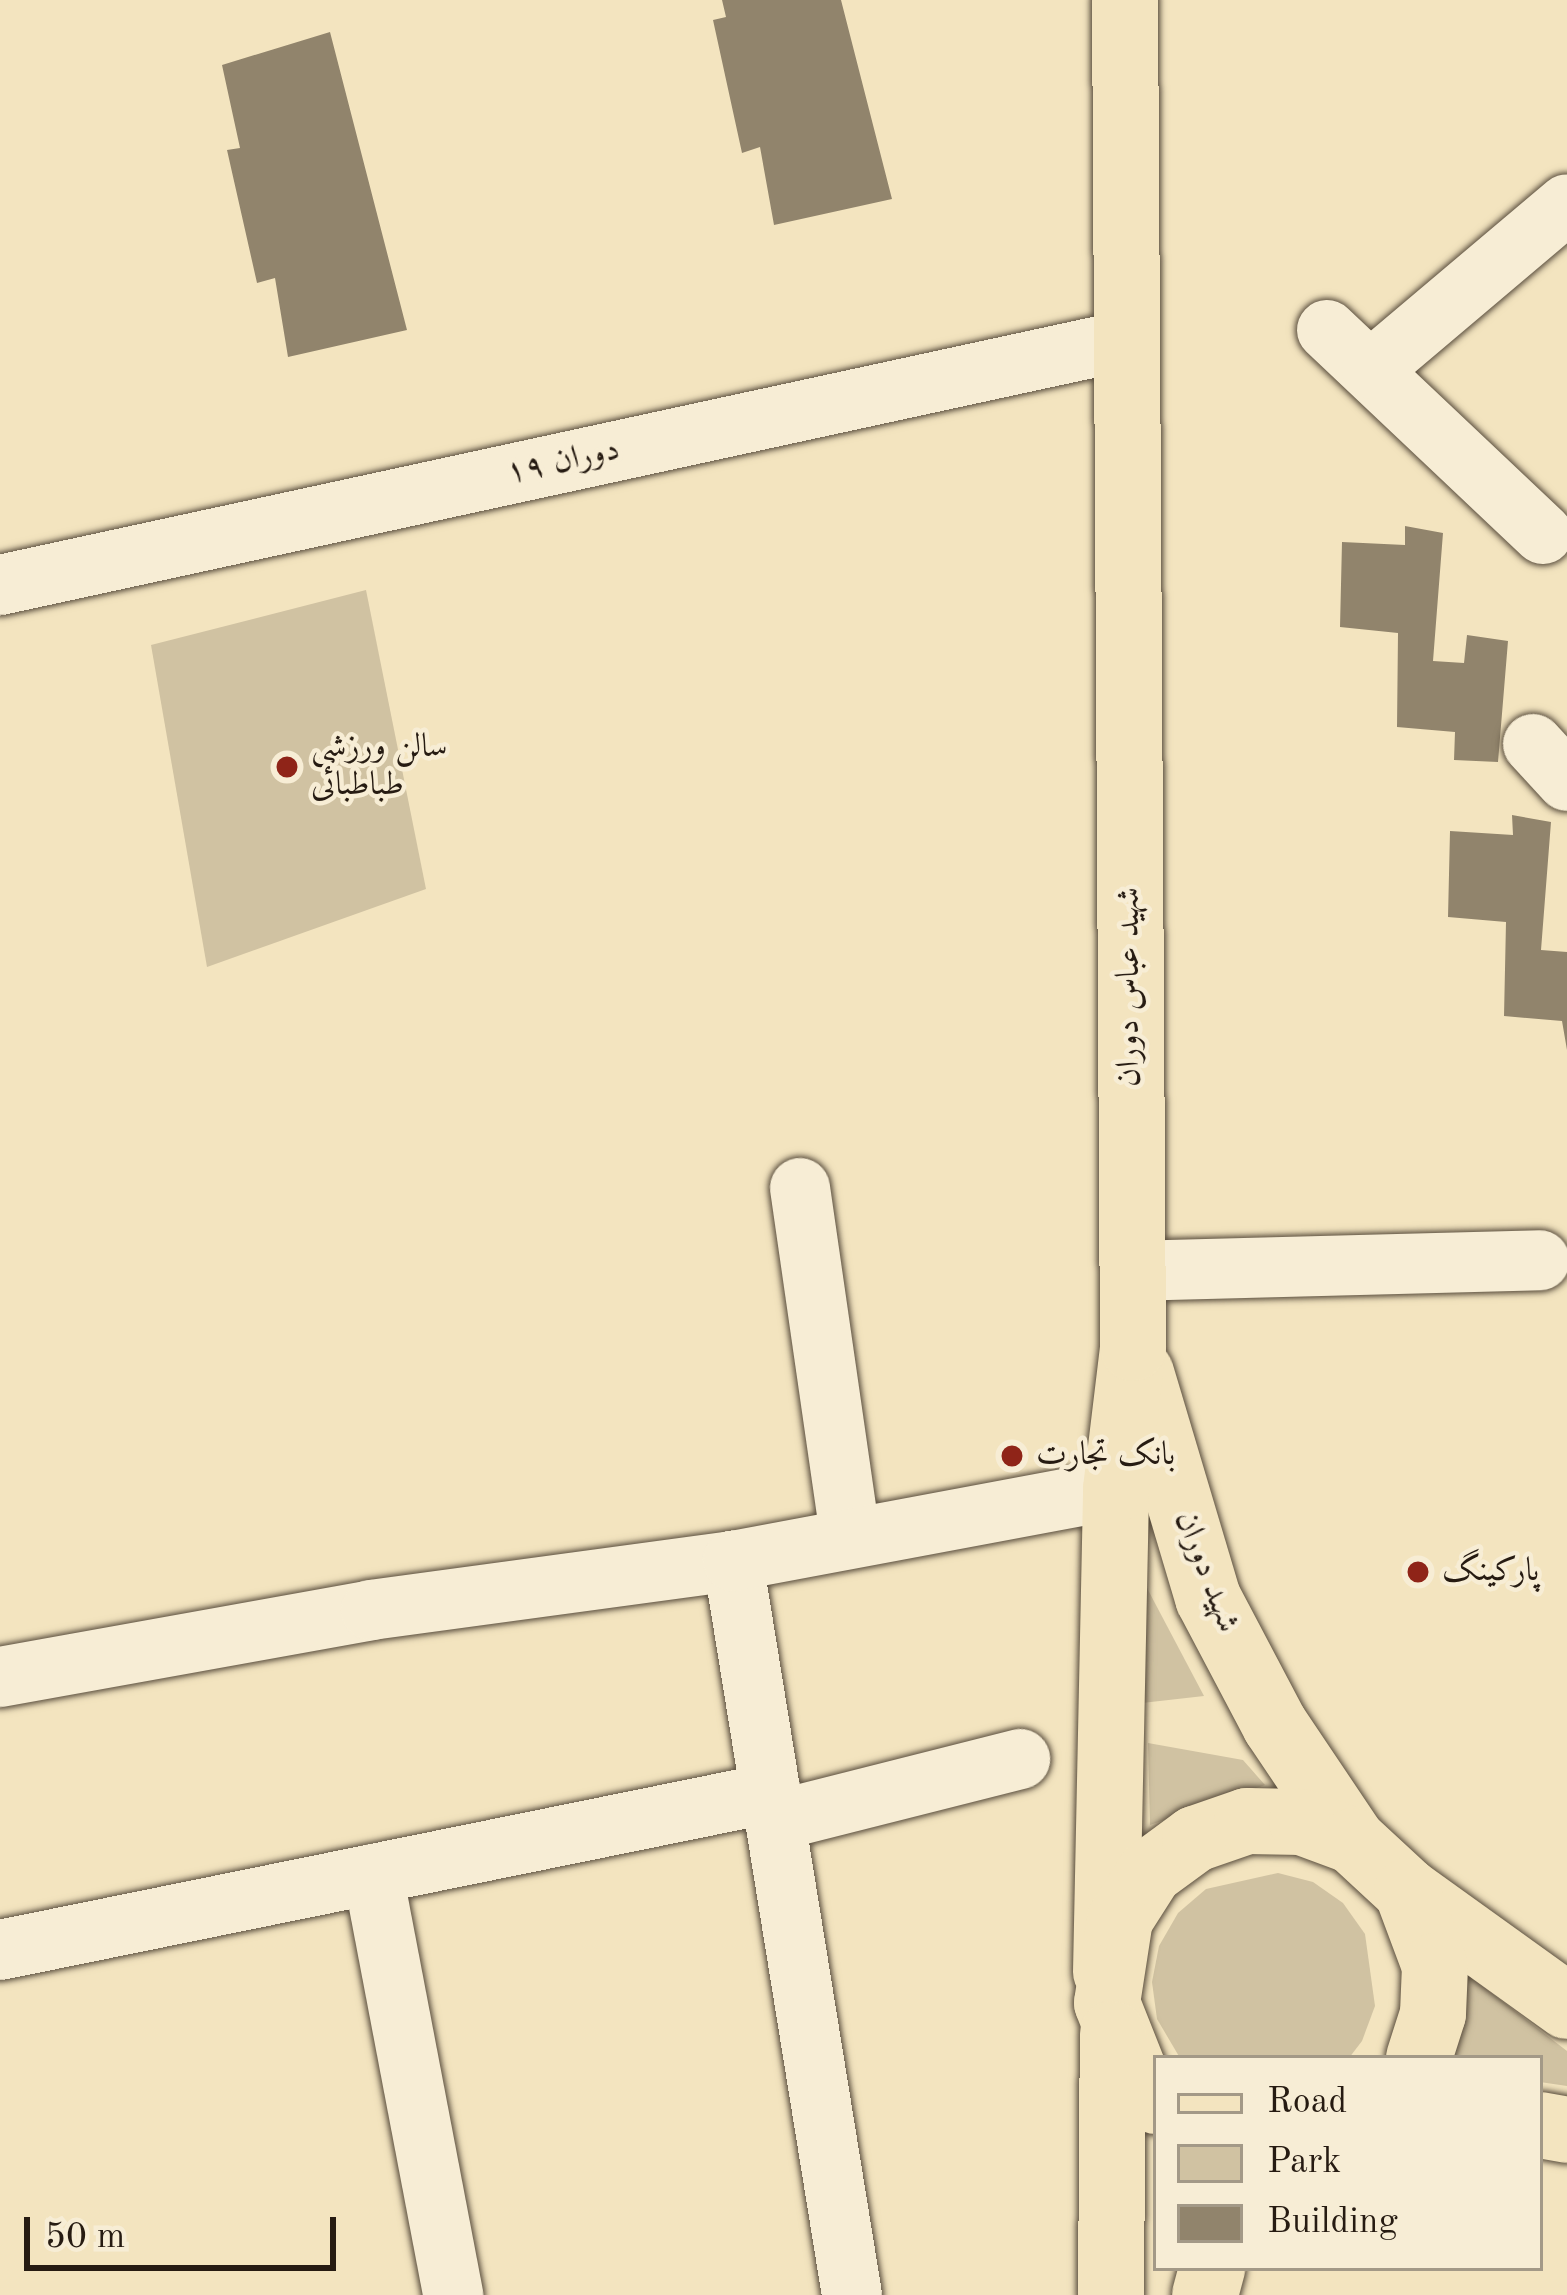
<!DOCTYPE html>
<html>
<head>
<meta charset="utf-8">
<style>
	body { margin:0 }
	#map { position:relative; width:1567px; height:2295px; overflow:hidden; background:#f3e4bf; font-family:"Old Standard TT",Amiri,serif }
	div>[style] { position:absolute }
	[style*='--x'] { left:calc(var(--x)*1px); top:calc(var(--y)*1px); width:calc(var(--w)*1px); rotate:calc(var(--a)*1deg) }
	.green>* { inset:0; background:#d0c2a2 }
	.building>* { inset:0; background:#91846c }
	.roads { filter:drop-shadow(0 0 3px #594d3d) drop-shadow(0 0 3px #594d3d) }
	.minor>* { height:60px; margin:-30px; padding:0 30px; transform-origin:30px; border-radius:30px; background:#f7edd5 }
	.major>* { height:66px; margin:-33px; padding:0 33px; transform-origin:33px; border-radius:33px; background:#f3e4bf }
	.dots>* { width:33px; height:33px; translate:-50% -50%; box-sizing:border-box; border:6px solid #f7edd5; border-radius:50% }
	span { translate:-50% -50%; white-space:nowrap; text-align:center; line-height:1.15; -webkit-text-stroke:9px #f7edd5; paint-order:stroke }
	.street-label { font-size:33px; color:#261b12 }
	.poi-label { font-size:33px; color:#261b12 }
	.left { translate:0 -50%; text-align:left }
	.legend { position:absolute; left:1153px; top:2055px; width:390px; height:216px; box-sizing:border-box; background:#f7edd5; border:3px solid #a39987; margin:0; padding:15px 21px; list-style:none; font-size:36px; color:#261b12 }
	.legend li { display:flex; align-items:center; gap:24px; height:60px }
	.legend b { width:60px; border:3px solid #a39987 }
	.scale { position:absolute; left:24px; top:2217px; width:312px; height:54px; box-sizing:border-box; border:6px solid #261b12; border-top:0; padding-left:15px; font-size:36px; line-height:42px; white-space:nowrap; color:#261b12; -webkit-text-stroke:9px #f7edd5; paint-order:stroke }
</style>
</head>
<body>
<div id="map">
	<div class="green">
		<i style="clip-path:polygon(366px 590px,426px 889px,207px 967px,151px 645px)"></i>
		<i style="clip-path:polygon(1138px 1571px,1204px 1696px,1142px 1703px)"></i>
		<i style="clip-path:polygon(1148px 1743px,1243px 1760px,1265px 1785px,1150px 1825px)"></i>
		<i style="clip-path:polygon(1278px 1873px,1313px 1882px,1343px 1903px,1365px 1934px,1375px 2006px,1362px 2041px,1349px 2058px,1180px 2058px,1157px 2019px,1152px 1982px,1159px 1946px,1178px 1913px,1206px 1889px)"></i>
		<i style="clip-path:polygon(1460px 1969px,1567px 2051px,1567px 2086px,1540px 2082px,1540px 2058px,1442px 2058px)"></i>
	</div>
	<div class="building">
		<i style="clip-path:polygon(722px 0,841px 0,892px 199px,774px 225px,760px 147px,742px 153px,713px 20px,726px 17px)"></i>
		<i style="clip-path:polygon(330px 32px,407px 330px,288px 357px,275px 278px,257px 283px,227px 150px,240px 148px,222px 65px)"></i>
		<i style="clip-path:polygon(1405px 526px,1443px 533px,1433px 661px,1464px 663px,1467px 635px,1508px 641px,1498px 762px,1454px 760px,1455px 732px,1397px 727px,1398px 633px,1340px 627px,1342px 542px,1405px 545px)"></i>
		<i style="clip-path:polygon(1512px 815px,1551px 822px,1541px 950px,1567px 952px,1567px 1050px,1562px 1021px,1504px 1016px,1506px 922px,1448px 917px,1450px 831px,1513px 835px)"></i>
	</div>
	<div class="roads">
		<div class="minor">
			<i style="--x:1327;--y:330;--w:297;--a:43.4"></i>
			<i style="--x:1372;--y:369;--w:255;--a:-40.2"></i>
			<i style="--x:0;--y:585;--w:1153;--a:-12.26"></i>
			<i style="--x:1533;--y:744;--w:50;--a:47.4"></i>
			<i style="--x:800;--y:1188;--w:353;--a:81.8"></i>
			<i style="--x:1131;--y:1271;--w:409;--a:-1.5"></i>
			<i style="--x:0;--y:1677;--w:377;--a:-10.2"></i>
			<i style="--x:371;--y:1610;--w:365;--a:-7.7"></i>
			<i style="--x:775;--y:1821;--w:253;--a:-14.2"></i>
			<i style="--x:373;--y:1874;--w:429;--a:79.2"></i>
			<i style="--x:0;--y:1950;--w:787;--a:-11.51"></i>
			<i style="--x:852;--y:2295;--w:744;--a:-99.21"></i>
			<i style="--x:733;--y:1561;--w:390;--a:-10.6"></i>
		</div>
		<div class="major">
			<i style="--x:1141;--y:1373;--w:235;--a:73.4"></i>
			<i style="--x:1208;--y:1598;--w:144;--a:62.2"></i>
			<i style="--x:1275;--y:1725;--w:140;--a:56.1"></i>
			<i style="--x:1407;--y:1891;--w:197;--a:35.7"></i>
			<i style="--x:1106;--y:1972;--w:483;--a:-88.8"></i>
			<i style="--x:1116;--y:1489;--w:142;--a:-83.1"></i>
			<i style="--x:1133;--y:1348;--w:1348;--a:-90.34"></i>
			<i style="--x:1156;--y:2101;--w:24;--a:-135"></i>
			<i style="--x:1139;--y:2084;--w:87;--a:-111.6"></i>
			<i style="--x:1107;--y:2003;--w:85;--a:-81.2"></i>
			<i style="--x:1120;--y:1919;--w:56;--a:-57.4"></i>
			<i style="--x:1150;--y:1872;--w:56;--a:-36.3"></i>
			<i style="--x:1195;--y:1839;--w:55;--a:-19.1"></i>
			<i style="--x:1247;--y:1821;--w:55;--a:1"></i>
			<i style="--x:1302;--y:1822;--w:54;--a:20.4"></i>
			<i style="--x:1353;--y:1841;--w:74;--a:42.8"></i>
			<i style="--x:1407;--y:1891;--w:80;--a:69.5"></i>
			<i style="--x:1435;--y:1966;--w:48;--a:92.4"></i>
			<i style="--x:1433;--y:2014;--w:46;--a:107.7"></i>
			<i style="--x:1540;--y:2125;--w:27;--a:10"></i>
			<i style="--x:1111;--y:2295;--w:261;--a:-89.6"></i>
			<i style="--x:1205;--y:2295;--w:28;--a:-75"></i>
		</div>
	</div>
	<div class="dots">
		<i style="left:287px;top:767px;background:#8f2418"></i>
		<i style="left:1012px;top:1456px;background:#8f2418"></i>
		<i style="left:1418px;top:1572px;background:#8f2418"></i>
	</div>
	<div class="street-label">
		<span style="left:563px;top:462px;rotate:-12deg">دوران ۱۹</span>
		<span style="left:1130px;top:987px;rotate:-90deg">شهید عباس دوران</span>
		<span style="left:1206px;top:1572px;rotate:69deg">شهید دوران</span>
	</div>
	<div class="poi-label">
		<span class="left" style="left:311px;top:767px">سالن ورزشی<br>طباطبائی</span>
		<span class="left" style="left:1036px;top:1456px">بانک تجارت</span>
		<span class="left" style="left:1442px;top:1572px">پارکینگ</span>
	</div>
	<ul class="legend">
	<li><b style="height:15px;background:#f3e4bf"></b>Road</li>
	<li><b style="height:33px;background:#d0c2a2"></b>Park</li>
	<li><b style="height:33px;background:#91846c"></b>Building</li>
	</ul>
	<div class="scale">50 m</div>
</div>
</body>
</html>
